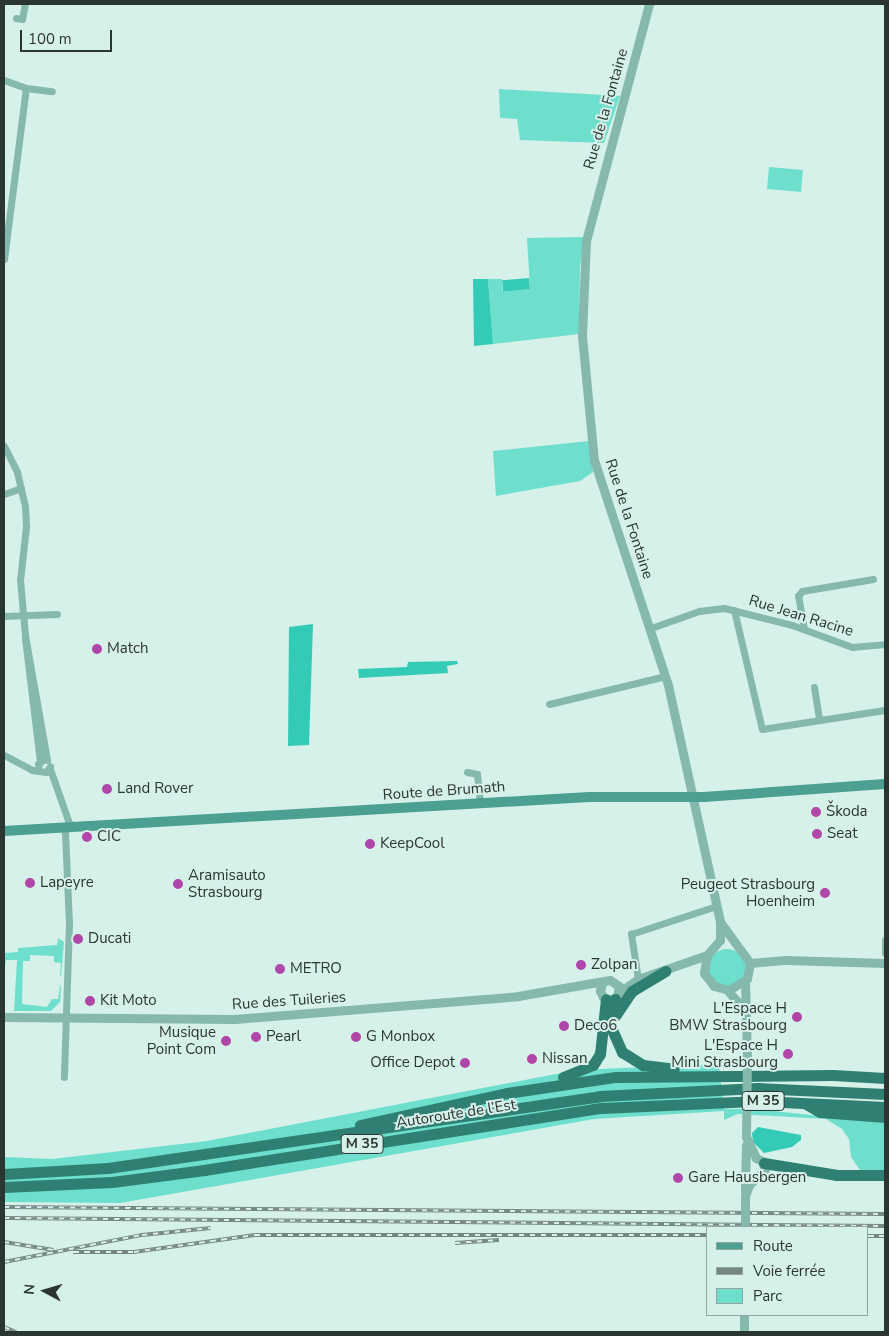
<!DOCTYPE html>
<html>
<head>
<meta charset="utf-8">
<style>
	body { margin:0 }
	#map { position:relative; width:889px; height:1336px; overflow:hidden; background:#d6f0ea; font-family:"Nunito Sans",sans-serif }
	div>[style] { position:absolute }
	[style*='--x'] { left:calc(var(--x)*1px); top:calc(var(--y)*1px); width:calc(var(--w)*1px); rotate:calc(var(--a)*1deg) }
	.green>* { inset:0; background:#6ddfcc; transform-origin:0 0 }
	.round { border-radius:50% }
	.forest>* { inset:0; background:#33cbb5; transform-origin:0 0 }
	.minor>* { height:7px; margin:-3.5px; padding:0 3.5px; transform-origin:3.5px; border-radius:3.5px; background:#85b9ae }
	.tertiary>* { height:9px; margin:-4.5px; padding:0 4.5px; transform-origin:4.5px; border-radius:4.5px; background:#85b9ae }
	.secondary>* { height:10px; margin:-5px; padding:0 5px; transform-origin:5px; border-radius:5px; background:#4ba092 }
	.trunk>* { height:11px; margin:-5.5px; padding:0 5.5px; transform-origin:5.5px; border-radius:5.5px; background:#2f8073 }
	.rail>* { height:4px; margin-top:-2px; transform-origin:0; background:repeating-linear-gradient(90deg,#d6f0ea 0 5.5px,#768782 0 11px); box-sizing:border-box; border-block:1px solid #768782 }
	.tertiary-bridge>* { height:9px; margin:-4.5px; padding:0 4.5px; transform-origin:4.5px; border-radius:4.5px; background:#85b9ae }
	.dots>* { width:14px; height:14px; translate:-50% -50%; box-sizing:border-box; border:2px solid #d6f0ea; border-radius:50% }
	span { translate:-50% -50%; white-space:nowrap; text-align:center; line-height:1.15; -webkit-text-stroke:4px #d6f0ea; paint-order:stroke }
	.shield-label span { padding:1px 4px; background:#d6f0ea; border:1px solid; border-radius:4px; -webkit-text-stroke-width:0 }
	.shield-label { font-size:14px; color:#2b3532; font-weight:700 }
	.street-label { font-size:15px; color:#2b3532 }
	.poi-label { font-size:15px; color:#2b3532 }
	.left { translate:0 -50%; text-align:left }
	.right { translate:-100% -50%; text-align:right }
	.frame { position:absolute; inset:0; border:5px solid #2b3532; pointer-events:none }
	.legend { position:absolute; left:706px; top:1226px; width:162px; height:90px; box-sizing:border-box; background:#d6f0ea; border:1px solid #92a5a0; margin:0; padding:6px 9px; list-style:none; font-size:15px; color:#2b3532 }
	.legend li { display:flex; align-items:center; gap:10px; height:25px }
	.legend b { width:25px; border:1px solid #92a5a0 }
	.north { position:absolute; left:20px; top:1266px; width:50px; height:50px; -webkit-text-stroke:4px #d6f0ea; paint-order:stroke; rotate:276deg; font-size:14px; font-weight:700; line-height:20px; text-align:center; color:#2b3532 }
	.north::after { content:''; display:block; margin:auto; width:18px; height:22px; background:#2b3532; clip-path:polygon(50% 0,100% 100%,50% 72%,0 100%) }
	.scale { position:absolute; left:20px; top:30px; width:92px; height:22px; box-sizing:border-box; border:2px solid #2b3532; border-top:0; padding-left:6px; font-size:15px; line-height:18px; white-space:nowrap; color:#2b3532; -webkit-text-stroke:4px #d6f0ea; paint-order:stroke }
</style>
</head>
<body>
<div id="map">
	<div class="green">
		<i style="clip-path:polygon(499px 89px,620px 96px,604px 143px,520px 140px,517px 119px,500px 118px)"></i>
		<i style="left:769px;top:167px;width:34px;height:22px;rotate:5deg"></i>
		<i style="clip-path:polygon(584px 237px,580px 267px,579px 334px,493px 344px,488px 279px,502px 279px,502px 290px,530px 289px,527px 238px)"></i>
		<i style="clip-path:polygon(589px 441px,593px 472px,580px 481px,496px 496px,493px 451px)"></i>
		<i style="clip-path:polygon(58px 938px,64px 942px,61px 976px,55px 977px,60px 976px,61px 963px,54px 962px,54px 956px,30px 955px,30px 961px,23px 961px,22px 1004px,47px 1007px,52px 999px,58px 999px,60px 986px,55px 984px,61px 986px,60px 1002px,51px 1011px,14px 1011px,17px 960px,6px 960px,4px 971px,4px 953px,18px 952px,18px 948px,57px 945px)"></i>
		<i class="round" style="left:708px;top:949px;width:38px;height:38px"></i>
		<i style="clip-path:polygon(719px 1064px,724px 1109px,756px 1109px,885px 1123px,885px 1171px,860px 1170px,851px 1157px,849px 1139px,842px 1129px,826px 1119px,738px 1114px,724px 1120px,724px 1111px,594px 1119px,120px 1203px,4px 1202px,4px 1157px,52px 1159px,207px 1141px,577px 1070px)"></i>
	</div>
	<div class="forest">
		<i style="left:529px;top:278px;width:11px;height:27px;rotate:85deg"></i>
		<i style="clip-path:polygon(473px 279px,488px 279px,493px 344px,474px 346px)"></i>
		<i style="clip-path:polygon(313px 624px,309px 745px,288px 746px,289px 627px)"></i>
		<i style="clip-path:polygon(457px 661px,458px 664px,447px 666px,448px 673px,359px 678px,358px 669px,407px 667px,408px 662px)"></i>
		<i style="clip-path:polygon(758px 1127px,801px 1135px,801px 1140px,792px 1147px,764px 1153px,753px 1142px,752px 1133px)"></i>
	</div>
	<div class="minor">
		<i style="--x:16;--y:18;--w:6;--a:9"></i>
		<i style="--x:22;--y:19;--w:15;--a:-79"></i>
		<i style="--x:4;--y:80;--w:23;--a:20"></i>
		<i style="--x:26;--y:88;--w:26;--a:7"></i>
		<i style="--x:4;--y:259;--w:172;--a:-82.7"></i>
		<i style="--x:4;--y:446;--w:29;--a:63"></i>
		<i style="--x:17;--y:472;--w:36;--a:77"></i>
		<i style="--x:25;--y:507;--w:19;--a:87"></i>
		<i style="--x:26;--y:526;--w:54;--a:96.3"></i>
		<i style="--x:20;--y:580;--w:55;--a:84.8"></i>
		<i style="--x:25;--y:635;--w:127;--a:80"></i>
		<i style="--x:4;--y:494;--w:18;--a:-19"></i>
		<i style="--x:734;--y:610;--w:122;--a:76.8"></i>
		<i style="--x:762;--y:729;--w:124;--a:-8.8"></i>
		<i style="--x:4;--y:616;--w:53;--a:-2.2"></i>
		<i style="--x:651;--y:628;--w:51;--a:-19.5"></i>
		<i style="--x:699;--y:611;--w:25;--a:-7"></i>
		<i style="--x:724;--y:608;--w:70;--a:14"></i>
		<i style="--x:792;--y:625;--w:64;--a:20.1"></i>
		<i style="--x:852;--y:647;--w:33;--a:-5"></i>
		<i style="--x:804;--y:629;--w:34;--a:-100"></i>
		<i style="--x:798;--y:596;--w:6;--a:-51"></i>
		<i style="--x:802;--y:591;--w:72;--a:-9.6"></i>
		<i style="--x:25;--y:638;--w:125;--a:83.1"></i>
		<i style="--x:814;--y:687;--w:33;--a:81"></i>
		<i style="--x:549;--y:704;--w:120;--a:-13.5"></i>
		<i style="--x:4;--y:755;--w:32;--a:28"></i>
		<i style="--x:32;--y:770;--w:14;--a:8"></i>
		<i style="--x:46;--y:772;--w:7;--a:-56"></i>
		<i style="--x:50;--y:769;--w:57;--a:70.6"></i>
		<i style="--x:69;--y:823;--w:10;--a:114"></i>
		<i style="--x:65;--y:832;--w:91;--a:87.5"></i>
		<i style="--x:69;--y:923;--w:154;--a:91.9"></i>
		<i style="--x:39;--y:771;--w:7;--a:-98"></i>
		<i style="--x:38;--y:764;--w:6;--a:-39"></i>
		<i style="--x:467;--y:772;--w:10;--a:11"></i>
		<i style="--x:477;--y:774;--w:29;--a:84"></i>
		<i style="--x:885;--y:953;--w:13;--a:-90"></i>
		<i style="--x:638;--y:979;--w:46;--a:-98.8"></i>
		<i style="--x:631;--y:934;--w:89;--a:-18.2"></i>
	</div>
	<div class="tertiary">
		<i style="--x:649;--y:4;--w:244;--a:104.9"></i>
		<i style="--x:586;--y:240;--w:96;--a:92.4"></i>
		<i style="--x:582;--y:336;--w:125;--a:84.5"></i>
		<i style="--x:594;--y:460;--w:237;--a:71.8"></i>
		<i style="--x:668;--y:685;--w:243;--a:77.6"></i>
		<i style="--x:720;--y:922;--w:51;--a:53.8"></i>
		<i style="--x:750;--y:963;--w:16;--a:101"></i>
		<i style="--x:747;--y:979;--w:21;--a:149"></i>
		<i style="--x:729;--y:990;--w:16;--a:-165"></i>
		<i style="--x:714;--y:986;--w:16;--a:-128"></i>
		<i style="--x:704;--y:973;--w:18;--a:-81"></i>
		<i style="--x:707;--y:955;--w:20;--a:-49"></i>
		<i style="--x:720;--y:940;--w:18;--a:-90"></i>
		<i style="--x:750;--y:963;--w:36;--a:-5"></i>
		<i style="--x:786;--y:960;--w:99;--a:1.7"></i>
		<i style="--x:745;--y:981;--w:77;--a:88.5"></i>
		<i style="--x:727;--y:990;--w:24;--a:48"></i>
		<i style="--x:620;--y:992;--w:22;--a:-36"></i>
		<i style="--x:638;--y:979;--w:73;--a:-19.2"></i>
		<i style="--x:4;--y:1017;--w:231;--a:0.5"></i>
		<i style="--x:235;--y:1019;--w:284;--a:-4.6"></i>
		<i style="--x:518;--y:996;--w:93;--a:-9.9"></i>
		<i style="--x:610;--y:980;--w:11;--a:34"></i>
		<i style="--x:619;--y:986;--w:11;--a:100"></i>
		<i style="--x:617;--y:997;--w:9;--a:159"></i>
		<i style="--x:609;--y:1000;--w:7;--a:-153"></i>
		<i style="--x:603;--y:997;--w:7;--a:-117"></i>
		<i style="--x:600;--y:991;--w:8;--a:-76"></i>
		<i style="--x:745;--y:1191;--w:46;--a:-88.8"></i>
		<i style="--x:745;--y:1196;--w:12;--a:-70"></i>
		<i style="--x:749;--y:1185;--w:23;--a:-45"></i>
		<i style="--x:765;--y:1169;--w:9;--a:-111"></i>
		<i style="--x:762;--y:1161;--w:7;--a:-153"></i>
		<i style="--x:756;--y:1158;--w:23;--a:-115"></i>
		<i style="--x:744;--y:1332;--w:17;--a:-90"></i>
	</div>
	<div class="secondary">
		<i style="--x:4;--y:831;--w:586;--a:-3.33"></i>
		<i style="--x:589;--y:797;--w:115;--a:0"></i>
		<i style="--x:704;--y:797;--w:181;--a:-4.1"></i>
	</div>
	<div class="trunk">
		<i style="--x:615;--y:999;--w:26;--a:101"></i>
		<i style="--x:610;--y:1025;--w:30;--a:66"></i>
		<i style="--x:622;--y:1052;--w:25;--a:32"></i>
		<i style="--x:643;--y:1065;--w:31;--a:7"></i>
		<i style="--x:615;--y:1016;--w:30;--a:-56"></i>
		<i style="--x:632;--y:991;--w:39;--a:-31"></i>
		<i style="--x:563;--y:1077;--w:32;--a:-22"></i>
		<i style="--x:593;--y:1065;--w:13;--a:-58"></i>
		<i style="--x:600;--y:1054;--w:55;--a:-83.8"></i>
		<i style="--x:806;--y:1104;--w:16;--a:30"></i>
		<i style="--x:820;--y:1112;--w:65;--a:4.4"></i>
		<i style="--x:360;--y:1125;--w:150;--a:-12.3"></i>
		<i style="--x:507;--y:1093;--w:110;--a:-8.4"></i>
		<i style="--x:616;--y:1077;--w:217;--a:-0.5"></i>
		<i style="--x:833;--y:1075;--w:52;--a:3.3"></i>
		<i style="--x:764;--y:1163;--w:74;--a:9.3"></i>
		<i style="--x:837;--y:1175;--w:48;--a:0"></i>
		<i style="--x:4;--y:1174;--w:104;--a:-3.3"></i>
		<i style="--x:108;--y:1168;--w:497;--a:-8.3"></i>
		<i style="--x:600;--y:1096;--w:158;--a:-2.9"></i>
		<i style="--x:758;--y:1088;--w:127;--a:2.7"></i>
		<i style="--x:4;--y:1187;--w:108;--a:-2.7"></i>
		<i style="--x:112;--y:1182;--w:93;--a:-7.4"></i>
		<i style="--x:204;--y:1170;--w:403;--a:-8.9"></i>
		<i style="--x:602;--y:1108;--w:157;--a:-2.6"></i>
		<i style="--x:759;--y:1101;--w:126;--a:2.7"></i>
	</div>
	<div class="rail">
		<i style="--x:4;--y:1207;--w:881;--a:0.46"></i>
		<i style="--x:4;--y:1218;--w:881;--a:0.52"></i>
		<i style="--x:868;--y:1236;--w:17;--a:0"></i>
		<i style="--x:4;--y:1242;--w:50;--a:9.3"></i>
		<i style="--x:455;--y:1243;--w:44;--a:-3.9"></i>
		<i style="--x:73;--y:1252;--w:61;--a:0"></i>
		<i style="--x:134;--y:1252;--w:122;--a:-8"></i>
		<i style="--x:255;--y:1235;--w:453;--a:0"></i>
		<i style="--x:4;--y:1262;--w:141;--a:-11.1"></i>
		<i style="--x:142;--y:1235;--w:69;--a:-5.8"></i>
		<i style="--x:4;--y:1327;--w:13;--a:23"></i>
	</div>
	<div class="tertiary-bridge">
		<i style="--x:746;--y:1137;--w:79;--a:-89.3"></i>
		<i style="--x:745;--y:1227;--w:31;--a:-90"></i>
	</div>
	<div class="dots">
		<i style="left:97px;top:649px;background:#b046a7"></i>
		<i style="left:107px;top:789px;background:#b046a7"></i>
		<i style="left:816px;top:812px;background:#b046a7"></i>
		<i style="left:817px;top:834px;background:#b046a7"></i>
		<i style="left:87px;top:837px;background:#b046a7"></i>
		<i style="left:370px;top:844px;background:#b046a7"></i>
		<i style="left:30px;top:883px;background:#b046a7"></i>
		<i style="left:178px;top:884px;background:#b046a7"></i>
		<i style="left:825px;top:893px;background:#b046a7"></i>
		<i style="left:78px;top:939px;background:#b046a7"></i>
		<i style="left:581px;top:965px;background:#b046a7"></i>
		<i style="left:280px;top:969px;background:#b046a7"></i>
		<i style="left:90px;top:1001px;background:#b046a7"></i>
		<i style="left:797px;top:1017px;background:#b046a7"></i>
		<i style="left:564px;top:1026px;background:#b046a7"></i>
		<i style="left:256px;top:1037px;background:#b046a7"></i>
		<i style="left:356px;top:1037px;background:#b046a7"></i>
		<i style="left:226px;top:1041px;background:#b046a7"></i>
		<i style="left:788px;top:1054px;background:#b046a7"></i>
		<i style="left:532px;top:1059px;background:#b046a7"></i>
		<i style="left:465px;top:1063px;background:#b046a7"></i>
		<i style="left:678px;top:1178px;background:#b046a7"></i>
	</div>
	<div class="shield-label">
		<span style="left:763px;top:1101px">M 35</span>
		<span style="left:362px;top:1144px">M 35</span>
	</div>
	<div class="street-label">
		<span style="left:606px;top:109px;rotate:-74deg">Rue de la Fontaine</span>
		<span style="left:629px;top:519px;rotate:72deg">Rue de la Fontaine</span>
		<span style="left:801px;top:616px;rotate:17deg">Rue Jean Racine</span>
		<span style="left:444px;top:791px;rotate:-4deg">Route de Brumath</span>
		<span style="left:289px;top:1001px;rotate:-4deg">Rue des Tuileries</span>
		<span style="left:456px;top:1114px;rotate:-9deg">Autoroute de l’Est</span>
	</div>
	<div class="poi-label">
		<span class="left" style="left:107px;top:649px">Match</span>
		<span class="left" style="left:117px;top:789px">Land Rover</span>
		<span class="left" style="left:826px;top:812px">Škoda</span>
		<span class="left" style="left:827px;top:834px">Seat</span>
		<span class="left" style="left:97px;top:837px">CIC</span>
		<span class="left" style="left:380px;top:844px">KeepCool</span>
		<span class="left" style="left:188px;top:884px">Aramisauto<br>Strasbourg</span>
		<span class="left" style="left:40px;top:883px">Lapeyre</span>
		<span class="right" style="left:815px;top:893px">Peugeot Strasbourg<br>Hoenheim</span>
		<span class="left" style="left:88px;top:939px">Ducati</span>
		<span class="left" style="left:591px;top:965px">Zolpan</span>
		<span class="left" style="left:290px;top:969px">METRO</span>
		<span class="left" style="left:100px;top:1001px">Kit Moto</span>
		<span class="right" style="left:787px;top:1017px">L'Espace H<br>BMW Strasbourg</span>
		<span class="left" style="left:574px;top:1026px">Deco6</span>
		<span class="right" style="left:216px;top:1041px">Musique<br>Point Com</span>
		<span class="left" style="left:266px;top:1037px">Pearl</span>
		<span class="left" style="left:366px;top:1037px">G Monbox</span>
		<span class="right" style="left:778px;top:1054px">L'Espace H<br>Mini Strasbourg</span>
		<span class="left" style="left:542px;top:1059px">Nissan</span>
		<span class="right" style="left:455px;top:1063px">Office Depot</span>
		<span class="left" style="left:688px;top:1178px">Gare Hausbergen</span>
	</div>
	<div class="frame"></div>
	<ul class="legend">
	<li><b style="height:6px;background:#4ba092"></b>Route</li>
	<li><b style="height:6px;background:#768782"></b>Voie ferrée</li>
	<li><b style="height:14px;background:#6ddfcc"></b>Parc</li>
	</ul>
	<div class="north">N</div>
	<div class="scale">100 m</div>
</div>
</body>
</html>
